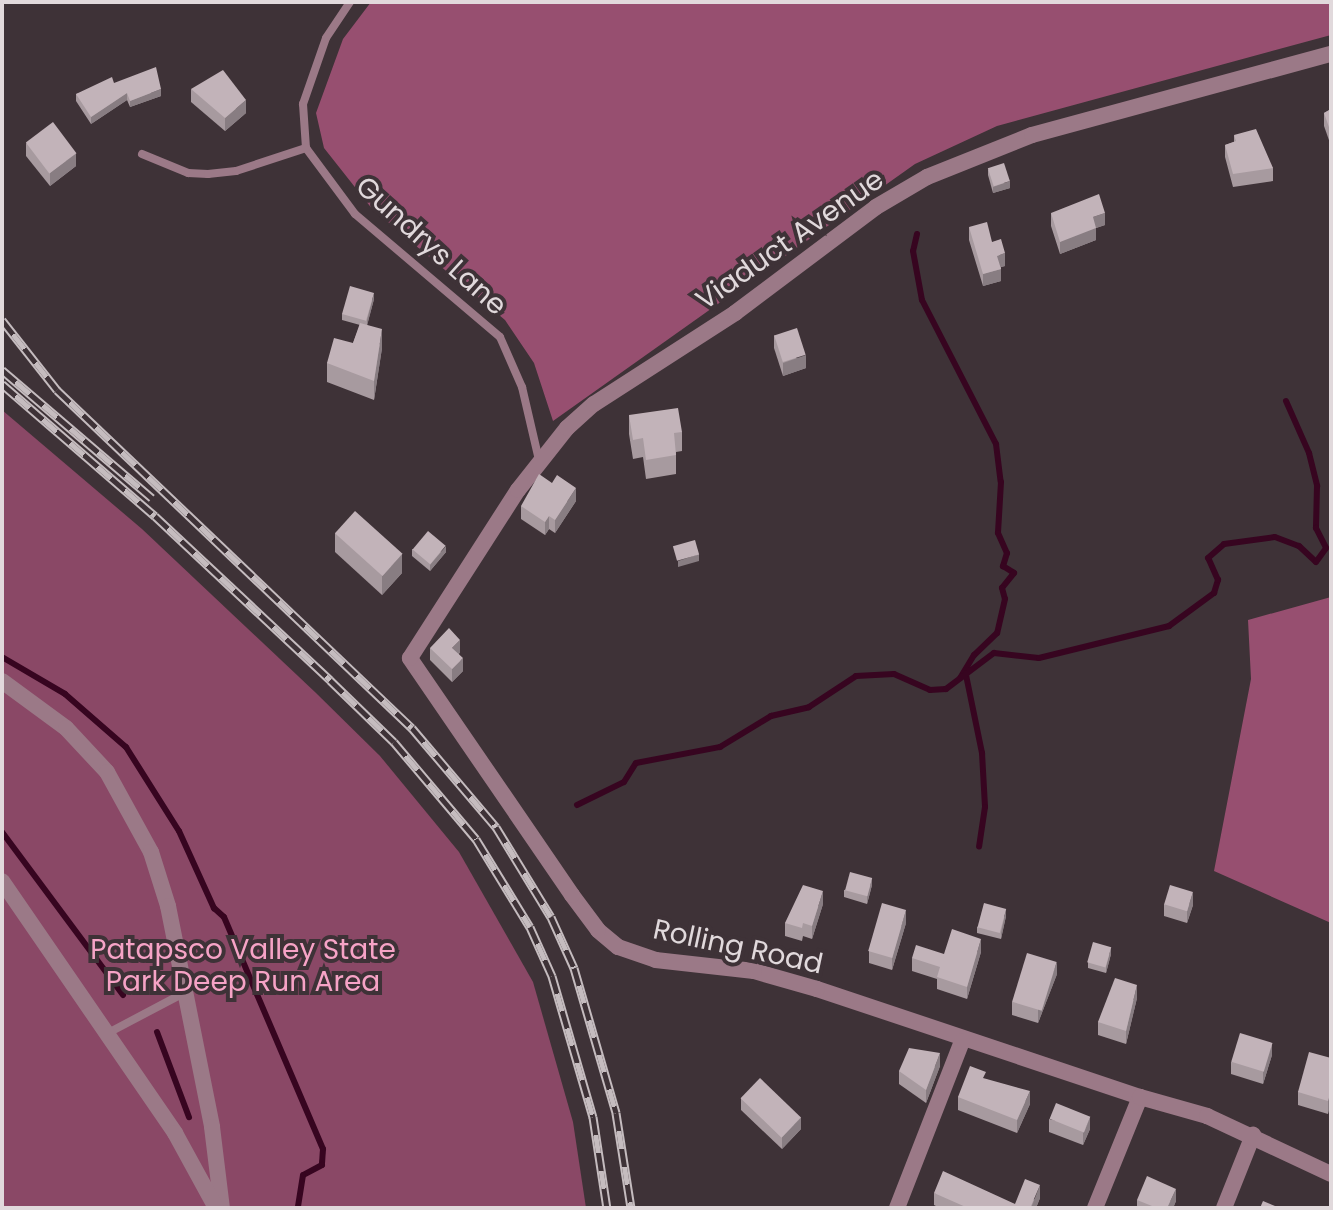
<!DOCTYPE html>
<html>
<head>
<meta charset="utf-8">
<style>
	body { margin:0 }
	#map { position:relative; width:1333px; height:1210px; overflow:hidden; background:#3e3237; font-family:Poppins,sans-serif }
	div>[style] { position:absolute }
	[style*='--x'] { left:calc(var(--x)*1px); top:calc(var(--y)*1px); width:calc(var(--w)*1px); rotate:calc(var(--a)*1deg) }
	.green>* { inset:0; background:#8a4866 }
	.forest>* { inset:0; background:#974f70 }
	.stream>* { height:6px; margin:-3px; padding:0 3px; transform-origin:3px; border-radius:3px; background:#370520 }
	.service>* { height:8px; margin:-4px; padding:0 4px; transform-origin:4px; border-radius:4px; background:#9b7987 }
	.minor>* { height:16px; margin:-8px; padding:0 8px; transform-origin:8px; border-radius:8px; background:#9b7987 }
	.tertiary>* { height:16px; margin:-8px; padding:0 8px; transform-origin:8px; border-radius:8px; background:#9b7987 }
	.rail>* { height:9px; margin-top:-4.5px; transform-origin:0; background:repeating-linear-gradient(90deg,#3e3237 0 18px,#c5bcbf 0 36px); box-sizing:border-box; border-block:2px solid #c5bcbf }
	.wall>* { inset:0; background:#a79a9f }
	.shaded-wall>* { inset:0; background:#887d82 }
	.building>* { inset:0; background:#c2b3b9; transform-origin:0 0 }
	span { translate:-50% -50%; white-space:nowrap; text-align:center; line-height:1.15; -webkit-text-stroke:8px #3e3237; paint-order:stroke }
	.street-label { font-size:28px; color:#e1d9dc }
	.park-label { font-size:28px; color:#f6a3c6 }
	.frame { position:absolute; inset:0; border:4px solid #e1d9dc; pointer-events:none }
</style>
</head>
<body>
<div id="map">
	<div class="green">
		<i style="clip-path:polygon(2px 410px,142px 529px,316px 693px,380px 756px,459px 852px,533px 982px,573px 1122px,586px 1208px,2px 1208px)"></i>
	</div>
	<div class="forest">
		<i style="clip-path:polygon(371px 2px,1331px 2px,1331px 35px,997px 126px,915px 164px,553px 421px,534px 363px,505px 320px,373px 210px,324px 148px,316px 113px,343px 39px)"></i>
		<i style="clip-path:polygon(1331px 597px,1331px 923px,1214px 871px,1251px 679px,1248px 620px)"></i>
	</div>
	<div class="stream">
		<i style="--x:917;--y:234;--w:17;--a:103"></i>
		<i style="--x:913;--y:251;--w:50;--a:79.6"></i>
		<i style="--x:922;--y:300;--w:162;--a:62.8"></i>
		<i style="--x:996;--y:444;--w:38;--a:83"></i>
		<i style="--x:1001;--y:482;--w:51;--a:93.4"></i>
		<i style="--x:998;--y:533;--w:22;--a:66"></i>
		<i style="--x:1007;--y:553;--w:14;--a:107"></i>
		<i style="--x:1003;--y:566;--w:13;--a:32"></i>
		<i style="--x:1014;--y:573;--w:19;--a:129"></i>
		<i style="--x:1002;--y:588;--w:11;--a:75"></i>
		<i style="--x:1005;--y:599;--w:35;--a:103"></i>
		<i style="--x:997;--y:633;--w:32;--a:136"></i>
		<i style="--x:974;--y:655;--w:27;--a:121"></i>
		<i style="--x:1286;--y:401;--w:57;--a:66.1"></i>
		<i style="--x:1309;--y:453;--w:34;--a:76"></i>
		<i style="--x:1317;--y:486;--w:42;--a:91.4"></i>
		<i style="--x:1316;--y:528;--w:22;--a:63"></i>
		<i style="--x:2;--y:657;--w:73;--a:30.4"></i>
		<i style="--x:65;--y:694;--w:81;--a:41"></i>
		<i style="--x:126;--y:747;--w:99;--a:57.8"></i>
		<i style="--x:179;--y:831;--w:85;--a:65.6"></i>
		<i style="--x:214;--y:908;--w:13;--a:42"></i>
		<i style="--x:224;--y:917;--w:252;--a:66.9"></i>
		<i style="--x:323;--y:1149;--w:16;--a:94"></i>
		<i style="--x:322;--y:1165;--w:21;--a:152"></i>
		<i style="--x:303;--y:1175;--w:33;--a:99"></i>
		<i style="--x:966;--y:675;--w:80;--a:78.4"></i>
		<i style="--x:982;--y:753;--w:54;--a:86.8"></i>
		<i style="--x:985;--y:807;--w:40;--a:98.5"></i>
		<i style="--x:577;--y:805;--w:52;--a:-26.1"></i>
		<i style="--x:624;--y:782;--w:22;--a:-58"></i>
		<i style="--x:636;--y:763;--w:86;--a:-10.8"></i>
		<i style="--x:720;--y:747;--w:60;--a:-31.3"></i>
		<i style="--x:771;--y:716;--w:39;--a:-13"></i>
		<i style="--x:809;--y:707;--w:56;--a:-33.4"></i>
		<i style="--x:856;--y:676;--w:38;--a:-3"></i>
		<i style="--x:894;--y:674;--w:39;--a:24"></i>
		<i style="--x:930;--y:690;--w:16;--a:-4"></i>
		<i style="--x:946;--y:689;--w:60;--a:-36.9"></i>
		<i style="--x:994;--y:653;--w:45;--a:6.3"></i>
		<i style="--x:1039;--y:658;--w:134;--a:-13.8"></i>
		<i style="--x:1169;--y:626;--w:56;--a:-36.3"></i>
		<i style="--x:1214;--y:593;--w:14;--a:-73"></i>
		<i style="--x:1218;--y:580;--w:24;--a:-114"></i>
		<i style="--x:1208;--y:558;--w:21;--a:-41"></i>
		<i style="--x:1224;--y:544;--w:51;--a:-7.8"></i>
		<i style="--x:1275;--y:537;--w:26;--a:21"></i>
		<i style="--x:1299;--y:546;--w:23;--a:43"></i>
		<i style="--x:1316;--y:562;--w:17;--a:-54"></i>
		<i style="--x:2;--y:832;--w:203;--a:53.4"></i>
		<i style="--x:157;--y:1032;--w:91;--a:69.4"></i>
	</div>
	<div class="service">
		<i style="--x:350;--y:2;--w:43;--a:123.7"></i>
		<i style="--x:326;--y:38;--w:70;--a:109.2"></i>
		<i style="--x:303;--y:104;--w:44;--a:86.1"></i>
		<i style="--x:306;--y:148;--w:82;--a:53.4"></i>
		<i style="--x:355;--y:214;--w:190;--a:40.3"></i>
		<i style="--x:500;--y:337;--w:55;--a:66.3"></i>
		<i style="--x:522;--y:387;--w:75;--a:76.9"></i>
		<i style="--x:142;--y:154;--w:50;--a:22.4"></i>
		<i style="--x:188;--y:173;--w:20;--a:3"></i>
		<i style="--x:208;--y:174;--w:28;--a:-6"></i>
		<i style="--x:236;--y:171;--w:74;--a:-18.2"></i>
		<i style="--x:108;--y:1033;--w:86;--a:-27.8"></i>
	</div>
	<div class="minor">
		<i style="--x:2;--y:681;--w:79;--a:36.3"></i>
		<i style="--x:66;--y:728;--w:60;--a:47"></i>
		<i style="--x:107;--y:772;--w:91;--a:61.2"></i>
		<i style="--x:151;--y:852;--w:57;--a:72.5"></i>
		<i style="--x:168;--y:906;--w:225;--a:78.7"></i>
		<i style="--x:212;--y:1127;--w:82;--a:83"></i>
		<i style="--x:2;--y:881;--w:306;--a:55.5"></i>
		<i style="--x:175;--y:1133;--w:85;--a:61.3"></i>
		<i style="--x:1140;--y:1097;--w:341;--a:-161.5"></i>
		<i style="--x:817;--y:989;--w:66;--a:-164.1"></i>
		<i style="--x:754;--y:971;--w:99;--a:-173.6"></i>
		<i style="--x:656;--y:960;--w:40;--a:-161.1"></i>
		<i style="--x:618;--y:947;--w:26;--a:-140"></i>
		<i style="--x:598;--y:930;--w:44;--a:-126.6"></i>
		<i style="--x:572;--y:895;--w:287;--a:-124.4"></i>
		<i style="--x:410;--y:658;--w:200;--a:-57.3"></i>
		<i style="--x:518;--y:490;--w:79;--a:-51.7"></i>
		<i style="--x:567;--y:428;--w:36;--a:-42"></i>
		<i style="--x:594;--y:404;--w:168;--a:-32.8"></i>
		<i style="--x:735;--y:313;--w:176;--a:-36.9"></i>
		<i style="--x:876;--y:207;--w:59;--a:-30.5"></i>
		<i style="--x:927;--y:177;--w:113;--a:-21.8"></i>
		<i style="--x:1032;--y:135;--w:310;--a:-15.2"></i>
		<i style="--x:897;--y:1208;--w:179;--a:-68.7"></i>
		<i style="--x:1224;--y:1208;--w:79;--a:-68.3"></i>
	</div>
	<div class="tertiary">
		<i style="--x:1095;--y:1208;--w:120;--a:-67.9"></i>
		<i style="--x:1140;--y:1097;--w:70;--a:15.8"></i>
		<i style="--x:1207;--y:1116;--w:137;--a:25.1"></i>
	</div>
	<div class="rail">
		<i style="--x:2;--y:320;--w:89;--a:51.8"></i>
		<i style="--x:57;--y:390;--w:490;--a:43.6"></i>
		<i style="--x:412;--y:728;--w:130;--a:49.7"></i>
		<i style="--x:496;--y:827;--w:105;--a:58.6"></i>
		<i style="--x:551;--y:917;--w:56;--a:65.7"></i>
		<i style="--x:574;--y:968;--w:151;--a:73.8"></i>
		<i style="--x:616;--y:1113;--w:96;--a:81"></i>
		<i style="--x:2;--y:370;--w:197;--a:40.5"></i>
		<i style="--x:2;--y:384;--w:202;--a:40.8"></i>
		<i style="--x:155;--y:516;--w:240;--a:43.1"></i>
		<i style="--x:330;--y:680;--w:89;--a:44.1"></i>
		<i style="--x:394;--y:742;--w:127;--a:49.8"></i>
		<i style="--x:476;--y:839;--w:103;--a:58.5"></i>
		<i style="--x:530;--y:927;--w:54;--a:65.8"></i>
		<i style="--x:552;--y:976;--w:147;--a:73.8"></i>
		<i style="--x:593;--y:1117;--w:92;--a:81.3"></i>
	</div>
	<div class="wall">
		<i style="clip-path:polygon(114px 83px,161px 96px,130px 107px,127px 100px,91px 124px,76px 101px,76px 94px)"></i>
		<i style="clip-path:polygon(191px 89px,246px 113px,225px 131px,191px 102px)"></i>
		<i style="clip-path:polygon(1331px 109px,1331px 143px,1330px 143px,1324px 126px,1324px 113px)"></i>
		<i style="clip-path:polygon(1234px 135px,1273px 168px,1273px 181px,1233px 187px,1225px 157px,1225px 145px,1234px 142px)"></i>
		<i style="clip-path:polygon(26px 143px,76px 166px,50px 186px,26px 156px)"></i>
		<i style="clip-path:polygon(988px 169px,1010px 188px,993px 193px,988px 175px)"></i>
		<i style="clip-path:polygon(1051px 213px,1105px 225px,1096px 228px,1096px 240px,1060px 254px,1051px 226px)"></i>
		<i style="clip-path:polygon(969px 227px,992px 242px,1005px 266px,1001px 267px,1001px 281px,983px 286px,969px 240px)"></i>
		<i style="clip-path:polygon(374px 299px,367px 325px,382px 348px,374px 400px,327px 382px,327px 363px,353px 343px,360px 325px,342px 320px,342px 314px)"></i>
		<i style="clip-path:polygon(774px 335px,806px 368px,783px 376px,774px 348px)"></i>
		<i style="clip-path:polygon(629px 415px,682px 432px,682px 451px,676px 452px,676px 474px,646px 479px,643px 457px,633px 459px,629px 434px)"></i>
		<i style="clip-path:polygon(576px 501px,555px 533px,549px 529px,545px 535px,521px 519px,521px 506px)"></i>
		<i style="clip-path:polygon(335px 533px,402px 573px,382px 595px,335px 552px)"></i>
		<i style="clip-path:polygon(412px 549px,446px 552px,430px 571px,412px 556px)"></i>
		<i style="clip-path:polygon(430px 648px,460px 652px,459px 654px,463px 671px,452px 682px,430px 660px)"></i>
		<i style="clip-path:polygon(872px 885px,867px 904px,844px 897px,844px 890px)"></i>
		<i style="clip-path:polygon(823px 904px,812px 939px,803px 936px,802px 941px,785px 936px,785px 923px)"></i>
		<i style="clip-path:polygon(1164px 904px,1193px 905px,1187px 923px,1164px 916px)"></i>
		<i style="clip-path:polygon(1006px 916px,1001px 939px,977px 933px,977px 927px)"></i>
		<i style="clip-path:polygon(906px 923px,892px 970px,869px 963px,869px 951px)"></i>
		<i style="clip-path:polygon(981px 952px,967px 999px,937px 989px,937px 979px,912px 971px,912px 958px,944px 954px)"></i>
		<i style="clip-path:polygon(1111px 954px,1106px 973px,1088px 968px,1088px 962px)"></i>
		<i style="clip-path:polygon(1057px 974px,1038px 1023px,1012px 1015px,1012px 1002px)"></i>
		<i style="clip-path:polygon(1137px 998px,1126px 1044px,1098px 1035px,1098px 1022px)"></i>
		<i style="clip-path:polygon(1272px 1055px,1263px 1084px,1231px 1074px,1231px 1062px)"></i>
		<i style="clip-path:polygon(1331px 1058px,1328px 1114px,1298px 1105px,1298px 1092px)"></i>
		<i style="clip-path:polygon(940px 1066px,926px 1103px,899px 1084px,899px 1071px)"></i>
		<i style="clip-path:polygon(986px 1079px,1030px 1104px,1017px 1133px,958px 1110px,958px 1097px)"></i>
		<i style="clip-path:polygon(741px 1098px,801px 1129px,782px 1149px,741px 1110px)"></i>
		<i style="clip-path:polygon(1049px 1119px,1090px 1129px,1083px 1145px,1049px 1132px)"></i>
		<i style="clip-path:polygon(934px 1193px,1015px 1204px,1040px 1198px,1036px 1208px,940px 1208px,934px 1205px)"></i>
		<i style="clip-path:polygon(1137px 1200px,1176px 1201px,1173px 1208px,1137px 1208px)"></i>
	</div>
	<div class="shaded-wall">
		<i style="clip-path:polygon(161px 89px,161px 96px,130px 107px,130px 101px)"></i>
		<i style="clip-path:polygon(127px 93px,127px 100px,91px 124px,91px 117px)"></i>
		<i style="clip-path:polygon(246px 100px,246px 113px,225px 131px,225px 118px)"></i>
		<i style="clip-path:polygon(76px 153px,76px 166px,50px 186px,50px 173px)"></i>
		<i style="clip-path:polygon(1010px 181px,1010px 188px,993px 193px,993px 187px)"></i>
		<i style="clip-path:polygon(1105px 213px,1105px 225px,1096px 228px,1096px 240px,1060px 254px,1060px 242px,1093px 217px)"></i>
		<i style="clip-path:polygon(1005px 253px,1005px 266px,997px 268px,997px 256px)"></i>
		<i style="clip-path:polygon(1001px 269px,1001px 281px,983px 286px,983px 274px)"></i>
		<i style="clip-path:polygon(374px 293px,374px 299px,367px 326px,367px 320px)"></i>
		<i style="clip-path:polygon(382px 329px,382px 348px,374px 400px,374px 381px)"></i>
		<i style="clip-path:polygon(806px 355px,806px 368px,783px 376px,783px 363px)"></i>
		<i style="clip-path:polygon(576px 488px,576px 501px,555px 533px,555px 520px)"></i>
		<i style="clip-path:polygon(549px 516px,549px 529px,545px 535px,545px 522px)"></i>
		<i style="clip-path:polygon(446px 546px,446px 552px,430px 571px,430px 565px)"></i>
		<i style="clip-path:polygon(402px 554px,402px 573px,382px 595px,382px 576px)"></i>
		<i style="clip-path:polygon(699px 554px,699px 561px,678px 567px,678px 561px)"></i>
		<i style="clip-path:polygon(460px 640px,460px 652px,452px 661px,452px 648px)"></i>
		<i style="clip-path:polygon(463px 658px,463px 671px,452px 682px,452px 669px)"></i>
		<i style="clip-path:polygon(872px 878px,872px 885px,867px 904px,867px 897px)"></i>
		<i style="clip-path:polygon(823px 891px,823px 904px,812px 939px,812px 926px)"></i>
		<i style="clip-path:polygon(1193px 892px,1193px 905px,1187px 923px,1187px 911px)"></i>
		<i style="clip-path:polygon(1006px 909px,1006px 916px,1001px 939px,1001px 933px)"></i>
		<i style="clip-path:polygon(906px 910px,906px 923px,892px 970px,892px 958px)"></i>
		<i style="clip-path:polygon(981px 939px,981px 952px,967px 999px,967px 987px)"></i>
		<i style="clip-path:polygon(1111px 947px,1111px 954px,1106px 973px,1106px 967px)"></i>
		<i style="clip-path:polygon(1057px 962px,1057px 974px,1038px 1023px,1038px 1010px)"></i>
		<i style="clip-path:polygon(1137px 985px,1137px 998px,1126px 1044px,1126px 1031px)"></i>
		<i style="clip-path:polygon(1272px 1043px,1272px 1055px,1263px 1084px,1263px 1071px)"></i>
		<i style="clip-path:polygon(940px 1053px,940px 1066px,926px 1103px,926px 1090px)"></i>
		<i style="clip-path:polygon(1030px 1091px,1030px 1104px,1017px 1133px,1017px 1120px)"></i>
		<i style="clip-path:polygon(1331px 1091px,1331px 1104px,1328px 1114px,1328px 1101px)"></i>
		<i style="clip-path:polygon(801px 1117px,801px 1129px,782px 1149px,782px 1137px)"></i>
		<i style="clip-path:polygon(1090px 1117px,1090px 1129px,1083px 1145px,1083px 1133px)"></i>
		<i style="clip-path:polygon(1040px 1185px,1040px 1198px,1036px 1208px,1031px 1208px)"></i>
		<i style="clip-path:polygon(1176px 1189px,1176px 1201px,1173px 1208px,1167px 1208px)"></i>
	</div>
	<div class="building">
		<i style="clip-path:polygon(156px 67px,161px 89px,130px 101px,127px 93px,91px 117px,76px 94px,112px 77px,114px 83px)"></i>
		<i style="clip-path:polygon(223px 70px,246px 100px,225px 118px,191px 89px)"></i>
		<i style="clip-path:polygon(1331px 109px,1331px 130px,1330px 130px,1324px 113px)"></i>
		<i style="left:53px;top:122px;width:39px;height:34px;rotate:53deg"></i>
		<i style="clip-path:polygon(1256px 129px,1273px 168px,1233px 174px,1225px 145px,1236px 141px,1234px 135px)"></i>
		<i style="left:1004px;top:163px;width:19px;height:17px;rotate:72deg"></i>
		<i style="clip-path:polygon(1099px 194px,1105px 213px,1093px 217px,1096px 228px,1060px 242px,1051px 213px)"></i>
		<i style="clip-path:polygon(987px 222px,992px 242px,1001px 239px,1005px 253px,997px 256px,1001px 269px,983px 274px,969px 227px)"></i>
		<i style="left:350px;top:286px;width:25px;height:29px;rotate:16deg"></i>
		<i style="clip-path:polygon(360px 323px,382px 329px,374px 381px,327px 363px,334px 338px,353px 343px)"></i>
		<i style="left:797px;top:328px;width:28px;height:24px;rotate:72deg"></i>
		<i style="clip-path:polygon(678px 408px,682px 432px,674px 433px,676px 455px,646px 460px,643px 438px,633px 440px,629px 415px)"></i>
		<i style="clip-path:polygon(539px 474px,552px 483px,557px 475px,576px 488px,555px 520px,549px 516px,545px 522px,521px 506px)"></i>
		<i style="left:355px;top:511px;width:64px;height:30px;rotate:42deg"></i>
		<i style="left:428px;top:531px;width:23px;height:24px;rotate:40deg"></i>
		<i style="left:695px;top:540px;width:15px;height:23px;rotate:74deg"></i>
		<i style="clip-path:polygon(449px 628px,460px 640px,452px 648px,463px 658px,452px 669px,430px 648px)"></i>
		<i style="left:850px;top:872px;width:23px;height:19px;rotate:15deg"></i>
		<i style="clip-path:polygon(803px 885px,823px 891px,812px 926px,803px 923px,802px 928px,785px 923px)"></i>
		<i style="left:1170px;top:885px;width:24px;height:20px;rotate:17deg"></i>
		<i style="left:882px;top:903px;width:25px;height:50px;rotate:16deg"></i>
		<i style="left:984px;top:903px;width:23px;height:25px;rotate:15deg"></i>
		<i style="clip-path:polygon(952px 929px,981px 939px,967px 987px,937px 977px,940px 967px,912px 958px,916px 945px,944px 954px)"></i>
		<i style="left:1093px;top:942px;width:19px;height:21px;rotate:16deg"></i>
		<i style="left:1027px;top:953px;width:31px;height:51px;rotate:17deg"></i>
		<i style="clip-path:polygon(1115px 978px,1137px 985px,1126px 1031px,1098px 1022px)"></i>
		<i style="left:1240px;top:1033px;width:34px;height:30px;rotate:17deg"></i>
		<i style="clip-path:polygon(909px 1048px,940px 1053px,926px 1090px,899px 1071px)"></i>
		<i style="clip-path:polygon(1309px 1052px,1331px 1058px,1331px 1091px,1328px 1101px,1298px 1092px)"></i>
		<i style="clip-path:polygon(970px 1066px,986px 1072px,983px 1078px,1030px 1091px,1017px 1120px,958px 1097px)"></i>
		<i style="left:760px;top:1078px;width:57px;height:28px;rotate:44deg"></i>
		<i style="left:1056px;top:1103px;width:37px;height:17px;rotate:22deg"></i>
		<i style="clip-path:polygon(943px 1171px,1015px 1204px,1025px 1179px,1040px 1185px,1031px 1206px,1035px 1208px,968px 1208px,934px 1193px)"></i>
		<i style="clip-path:polygon(1147px 1176px,1176px 1189px,1167px 1208px,1157px 1208px,1137px 1200px)"></i>
		<i style="clip-path:polygon(1263px 1201px,1280px 1208px,1260px 1208px)"></i>
	</div>
	<div class="street-label">
		<span style="left:790px;top:240px;rotate:-35deg">Viaduct Avenue</span>
		<span style="left:431px;top:246px;rotate:42deg">Gundrys Lane</span>
		<span style="left:738px;top:947px;rotate:12deg">Rolling Road</span>
	</div>
	<div class="park-label">
		<span style="left:243px;top:966px">Patapsco Valley State<br>Park Deep Run Area</span>
	</div>
	<div class="frame"></div>
</div>
</body>
</html>
